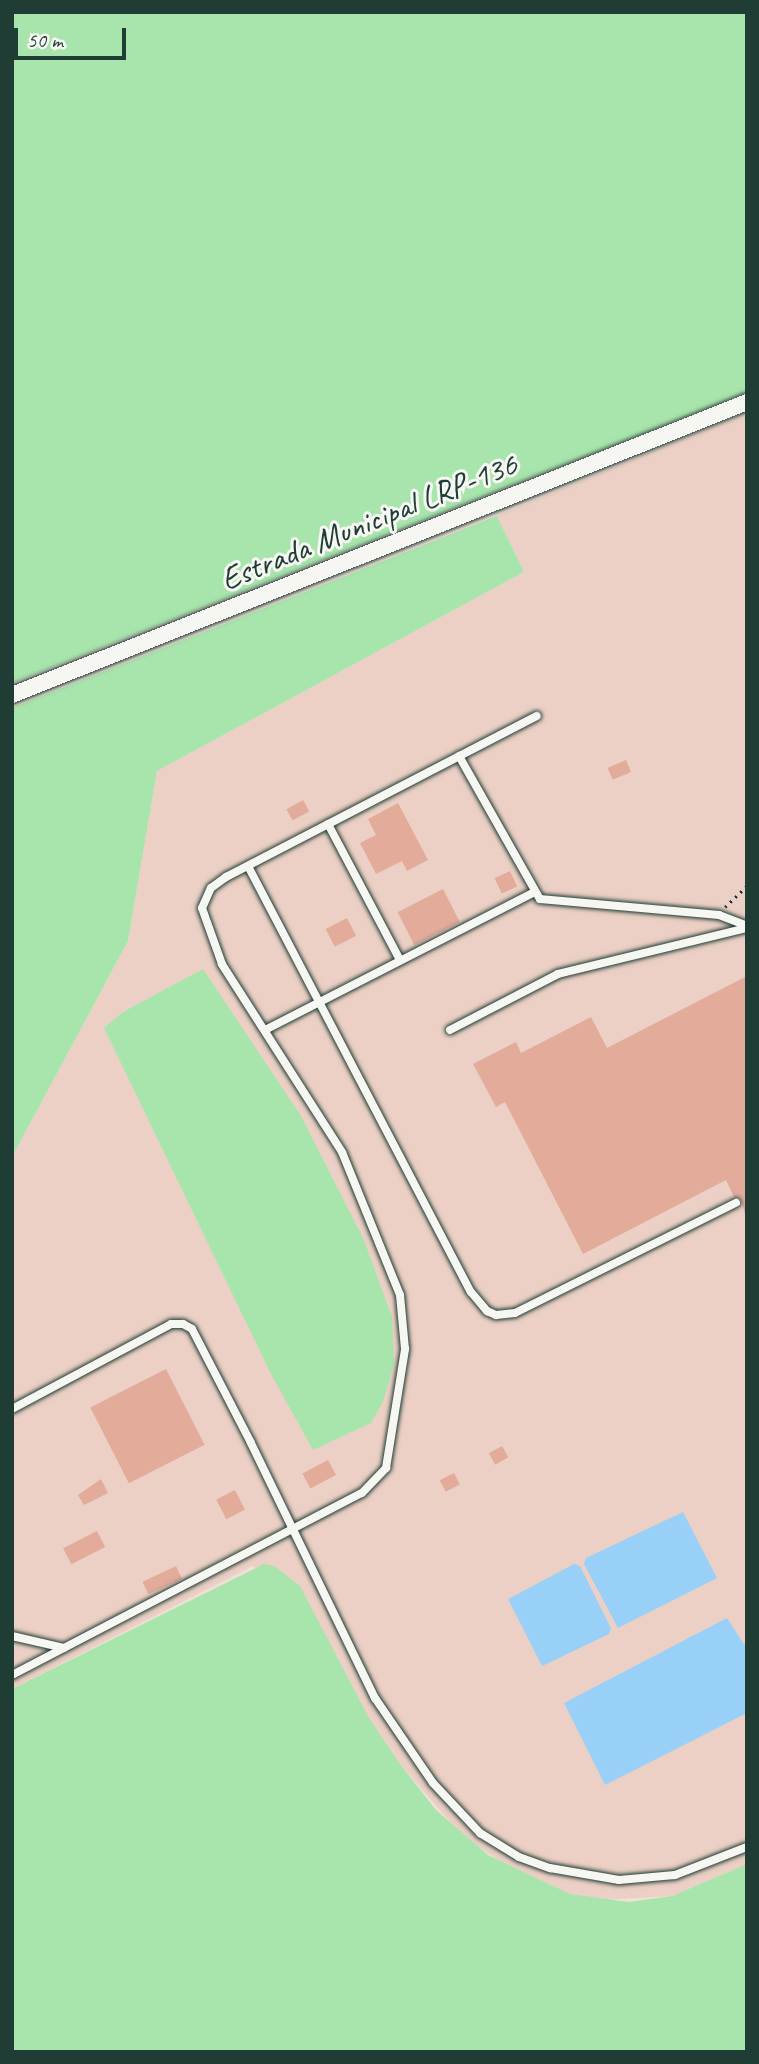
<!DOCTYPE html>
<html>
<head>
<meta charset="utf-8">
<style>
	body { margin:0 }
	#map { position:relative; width:759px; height:2064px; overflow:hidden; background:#f0e0d8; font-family:Caveat,sans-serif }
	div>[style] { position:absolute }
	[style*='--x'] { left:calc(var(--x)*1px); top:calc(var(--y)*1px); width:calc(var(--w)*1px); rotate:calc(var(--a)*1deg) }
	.built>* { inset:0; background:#ecd0c5 }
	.green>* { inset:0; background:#a8e5ac }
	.water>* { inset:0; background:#98d0f7 }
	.building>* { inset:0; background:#e2ab9a; transform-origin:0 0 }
	.path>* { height:2.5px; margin-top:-1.25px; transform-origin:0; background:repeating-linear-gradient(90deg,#1f3d34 0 2px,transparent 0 7px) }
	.roads { filter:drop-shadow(0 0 2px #1f3d34) drop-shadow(0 0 2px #1f3d34) }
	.service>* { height:8px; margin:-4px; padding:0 4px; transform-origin:4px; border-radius:4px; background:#f6f6f2 }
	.minor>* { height:16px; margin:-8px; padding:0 8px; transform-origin:8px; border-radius:8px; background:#f6f6f2 }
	span { translate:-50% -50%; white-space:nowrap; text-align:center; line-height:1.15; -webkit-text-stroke:6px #f6f6f2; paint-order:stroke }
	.street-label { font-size:33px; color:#1f3d34 }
	.frame { position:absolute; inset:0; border:14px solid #1f3d34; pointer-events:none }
	.scale { position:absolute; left:14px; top:28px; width:112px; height:32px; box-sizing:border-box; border:4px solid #1f3d34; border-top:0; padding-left:9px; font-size:21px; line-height:24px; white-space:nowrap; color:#1f3d34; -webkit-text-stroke:5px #f6f6f2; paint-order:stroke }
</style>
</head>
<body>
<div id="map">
	<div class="built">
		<i style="clip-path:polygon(747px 412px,747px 1864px,672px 1896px,601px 1900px,570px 1894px,518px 1873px,461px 1835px,400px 1764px,253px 1566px,12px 1689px,12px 1157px,128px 941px,157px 771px,524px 572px,497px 516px)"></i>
	</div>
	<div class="green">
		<i style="clip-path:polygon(12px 12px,747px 12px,747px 392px,12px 683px)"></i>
		<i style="clip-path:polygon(497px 516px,524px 572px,157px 771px,128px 941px,12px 1157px,12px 708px)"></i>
		<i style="clip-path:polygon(203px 969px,301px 1116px,364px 1240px,392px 1317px,394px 1364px,383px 1402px,371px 1423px,313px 1450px,271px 1374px,104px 1028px,123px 1012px)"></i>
		<i style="clip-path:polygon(264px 1564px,274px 1566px,300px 1586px,369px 1718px,400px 1764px,436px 1810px,488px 1855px,570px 1894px,629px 1902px,672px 1896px,747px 1864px,747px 2052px,12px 2052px,12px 1689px)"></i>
	</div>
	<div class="water">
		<i style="clip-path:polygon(683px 1512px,717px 1578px,618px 1628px,584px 1564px,586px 1558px)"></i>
		<i style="clip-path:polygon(574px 1564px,580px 1566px,611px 1628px,609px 1634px,542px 1666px,508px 1599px)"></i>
		<i style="clip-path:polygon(727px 1618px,747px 1649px,747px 1713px,605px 1785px,564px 1703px)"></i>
	</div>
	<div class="building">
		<i style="left:626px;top:760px;width:13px;height:20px;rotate:67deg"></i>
		<i style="left:303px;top:800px;width:13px;height:19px;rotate:61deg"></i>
		<i style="clip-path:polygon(398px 803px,428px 860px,407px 871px,402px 861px,376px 874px,360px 843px,376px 835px,368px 819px)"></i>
		<i style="left:510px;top:871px;width:17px;height:17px;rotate:65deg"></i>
		<i style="left:443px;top:889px;width:37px;height:51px;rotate:63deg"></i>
		<i style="left:347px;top:918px;width:20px;height:24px;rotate:63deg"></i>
		<i style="clip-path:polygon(747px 976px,747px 1221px,741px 1200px,734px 1197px,726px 1180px,583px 1254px,505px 1102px,496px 1107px,473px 1064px,516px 1042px,521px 1053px,591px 1017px,607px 1048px)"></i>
		<i style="left:166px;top:1369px;width:85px;height:85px;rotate:63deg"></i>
		<i style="left:502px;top:1446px;width:13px;height:15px;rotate:61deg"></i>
		<i style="left:328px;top:1460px;width:17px;height:29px;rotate:62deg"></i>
		<i style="left:454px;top:1473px;width:13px;height:16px;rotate:63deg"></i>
		<i style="clip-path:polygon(101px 1479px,108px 1493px,84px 1505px,78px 1495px)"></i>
		<i style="left:235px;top:1490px;width:22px;height:21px;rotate:63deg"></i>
		<i style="left:97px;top:1531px;width:18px;height:38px;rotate:63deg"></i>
		<i style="left:176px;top:1566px;width:14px;height:37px;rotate:65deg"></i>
	</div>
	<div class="path">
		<i style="--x:725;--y:907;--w:30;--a:-44"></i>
	</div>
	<div class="roads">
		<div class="service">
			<i style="--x:459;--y:756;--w:164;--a:60.5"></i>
			<i style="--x:540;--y:899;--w:180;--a:5.1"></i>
			<i style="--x:719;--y:915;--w:30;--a:21"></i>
			<i style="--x:328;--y:824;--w:154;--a:62.1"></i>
			<i style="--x:248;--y:866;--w:481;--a:62.4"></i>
			<i style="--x:471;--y:1292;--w:25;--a:50"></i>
			<i style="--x:487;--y:1311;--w:10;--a:24"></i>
			<i style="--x:496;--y:1315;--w:19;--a:-6"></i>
			<i style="--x:515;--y:1313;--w:247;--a:-26.5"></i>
			<i style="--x:265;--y:1030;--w:301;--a:-27.1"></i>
			<i style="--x:450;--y:1030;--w:122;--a:-27.4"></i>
			<i style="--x:558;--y:974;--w:195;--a:-13.7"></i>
			<i style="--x:12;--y:1409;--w:180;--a:-28.1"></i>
			<i style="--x:171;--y:1324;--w:12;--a:0"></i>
			<i style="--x:183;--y:1324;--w:10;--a:29"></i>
			<i style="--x:192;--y:1329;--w:128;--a:62.6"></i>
			<i style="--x:251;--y:1443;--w:284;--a:64.1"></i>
			<i style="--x:375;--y:1698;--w:103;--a:55.7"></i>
			<i style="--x:433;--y:1783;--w:69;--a:46.8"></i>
			<i style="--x:480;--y:1833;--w:46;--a:31.6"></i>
			<i style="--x:519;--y:1857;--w:33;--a:20"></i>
			<i style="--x:550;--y:1868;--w:70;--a:9.9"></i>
			<i style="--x:619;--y:1880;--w:56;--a:-5.1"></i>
			<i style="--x:675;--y:1875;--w:77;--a:-21.3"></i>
			<i style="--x:12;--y:1636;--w:53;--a:13"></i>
			<i style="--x:12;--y:1675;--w:394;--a:-27.5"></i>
			<i style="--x:362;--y:1493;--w:35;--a:-46"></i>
			<i style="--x:386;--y:1468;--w:121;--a:-80.9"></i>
			<i style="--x:405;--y:1349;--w:54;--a:-95.3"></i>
			<i style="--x:400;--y:1295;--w:154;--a:-112.1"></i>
			<i style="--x:342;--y:1152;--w:223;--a:-122.6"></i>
			<i style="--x:222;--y:964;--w:59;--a:-109.7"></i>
			<i style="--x:202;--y:908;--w:22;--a:-66"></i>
			<i style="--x:211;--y:888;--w:19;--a:-36"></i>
			<i style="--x:226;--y:877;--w:350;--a:-27.4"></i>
		</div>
		<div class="minor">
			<i style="--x:12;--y:695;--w:791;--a:-21.73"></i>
		</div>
	</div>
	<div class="street-label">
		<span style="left:369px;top:522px;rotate:-22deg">Estrada Municipal LRP-136</span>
	</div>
	<div class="frame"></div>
	<div class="scale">50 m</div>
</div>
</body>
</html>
